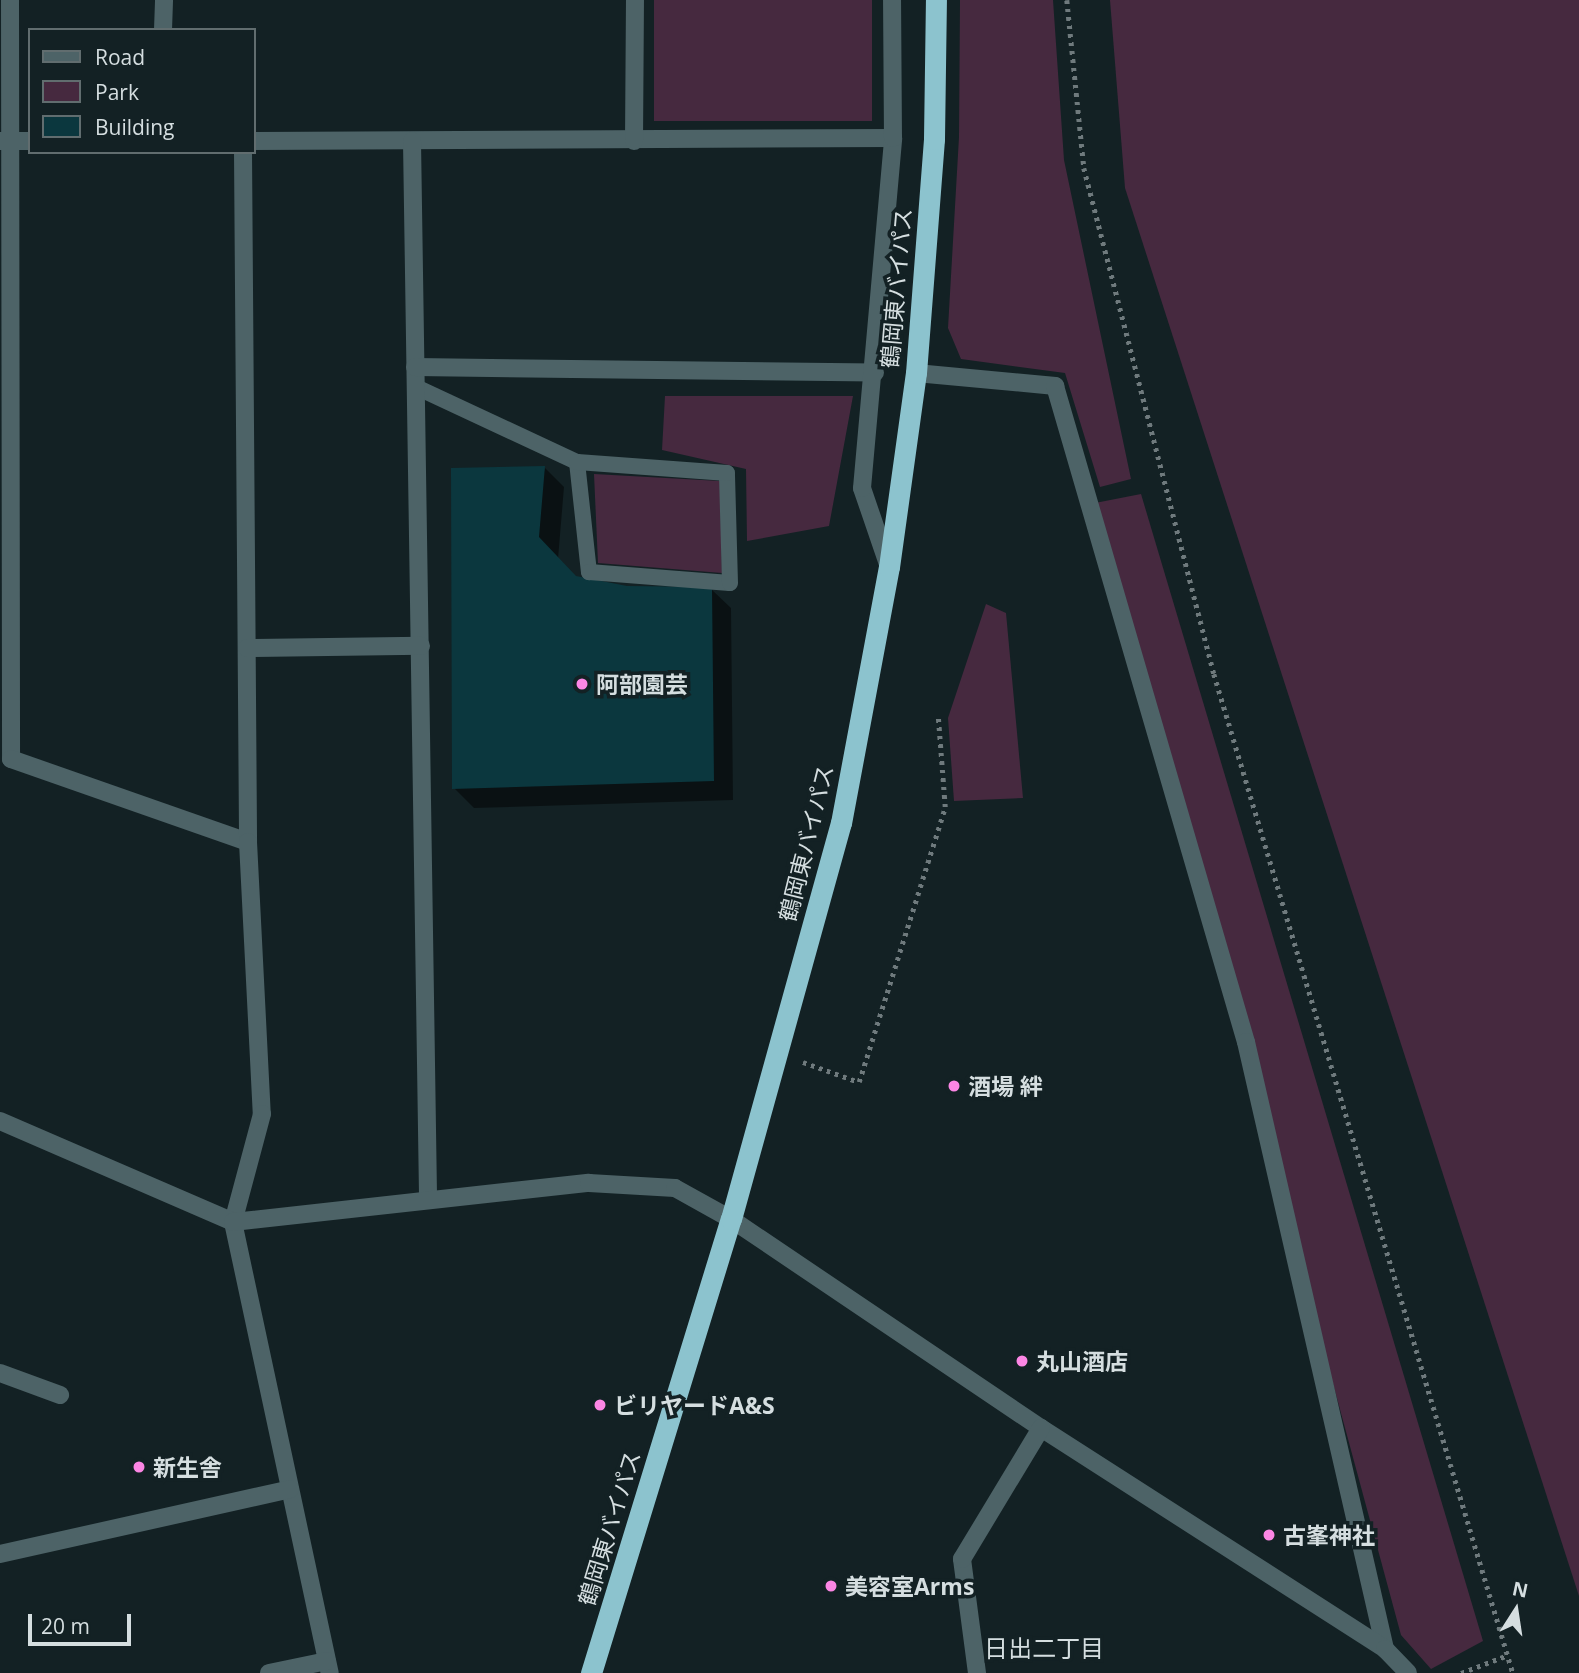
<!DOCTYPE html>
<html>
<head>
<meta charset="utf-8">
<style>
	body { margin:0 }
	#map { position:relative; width:1579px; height:1673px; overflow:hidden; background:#132124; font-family:"Open Sans","Noto Sans JP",sans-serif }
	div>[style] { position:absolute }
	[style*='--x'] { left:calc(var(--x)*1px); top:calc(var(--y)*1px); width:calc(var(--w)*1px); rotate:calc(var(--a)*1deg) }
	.green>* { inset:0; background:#46293f; transform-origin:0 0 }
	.shadow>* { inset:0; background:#0007 }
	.building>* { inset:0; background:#0b373e }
	.path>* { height:4.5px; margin-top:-2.25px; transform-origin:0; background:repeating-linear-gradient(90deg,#6f7a7d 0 3.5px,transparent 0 8.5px) }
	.lane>* { height:16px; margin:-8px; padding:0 8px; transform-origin:8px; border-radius:8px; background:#4d6367 }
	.street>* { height:18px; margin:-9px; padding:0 9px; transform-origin:9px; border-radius:9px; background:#4d6367 }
	.highway>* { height:21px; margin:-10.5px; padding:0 10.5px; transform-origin:10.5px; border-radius:10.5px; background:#8cc3ce }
	.dots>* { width:19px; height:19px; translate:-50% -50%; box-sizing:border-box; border:4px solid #132124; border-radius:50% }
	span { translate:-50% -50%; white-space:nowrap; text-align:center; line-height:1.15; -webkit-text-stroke:7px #132124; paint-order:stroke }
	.street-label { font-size:23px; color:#d5dee0 }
	.poi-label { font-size:23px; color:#d5dee0; font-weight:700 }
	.left { translate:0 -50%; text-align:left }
	.neighbourhood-label { font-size:24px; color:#d5dee0 }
	.legend { position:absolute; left:28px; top:28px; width:228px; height:126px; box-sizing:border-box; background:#132124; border:2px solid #616d6f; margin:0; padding:9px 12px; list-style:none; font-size:21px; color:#d5dee0 }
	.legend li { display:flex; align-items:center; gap:14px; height:35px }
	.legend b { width:35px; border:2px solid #616d6f }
	.north { position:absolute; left:1481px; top:1575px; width:70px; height:70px; -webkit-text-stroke:5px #132124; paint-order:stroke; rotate:12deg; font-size:19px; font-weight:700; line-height:28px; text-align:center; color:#d5dee0 }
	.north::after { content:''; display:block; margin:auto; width:24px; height:32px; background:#d5dee0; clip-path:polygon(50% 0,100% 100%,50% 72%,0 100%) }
	.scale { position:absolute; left:28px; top:1614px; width:103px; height:32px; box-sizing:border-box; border:4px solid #d5dee0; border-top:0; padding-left:9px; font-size:21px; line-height:24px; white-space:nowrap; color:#d5dee0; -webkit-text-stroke:5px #132124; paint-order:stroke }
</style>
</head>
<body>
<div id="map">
	<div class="green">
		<i style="left:654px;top:0;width:218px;height:121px"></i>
		<i style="clip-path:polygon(960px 0,1053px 0,1064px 160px,1131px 479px,1100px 487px,1065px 373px,961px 359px,948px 328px,959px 137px)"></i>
		<i style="clip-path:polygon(1110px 0,1579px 0,1579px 1596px,1125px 188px)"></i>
		<i style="clip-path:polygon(665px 396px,853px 396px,829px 526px,747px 541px,746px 469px,662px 450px)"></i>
		<i style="clip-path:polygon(594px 474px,720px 481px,722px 573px,598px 563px)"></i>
		<i style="clip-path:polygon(1141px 494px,1483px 1641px,1431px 1669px,1401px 1635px,1095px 503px)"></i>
		<i style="clip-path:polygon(986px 604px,1006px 613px,1023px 798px,954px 801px,948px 718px)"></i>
	</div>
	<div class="shadow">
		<i style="clip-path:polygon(545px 468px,564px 487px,558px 559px,576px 578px,627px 588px,711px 589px,731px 608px,733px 800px,474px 808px,454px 788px)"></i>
	</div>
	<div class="building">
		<i style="clip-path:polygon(545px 466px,539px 537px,576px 576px,627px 586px,712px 587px,714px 781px,452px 789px,451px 468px)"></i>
	</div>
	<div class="path">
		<i style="--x:1067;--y:0;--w:169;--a:84.2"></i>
		<i style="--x:1084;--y:168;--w:522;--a:75.59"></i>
		<i style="--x:1214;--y:674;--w:1043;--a:73.34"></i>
		<i style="--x:803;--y:1062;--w:59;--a:19.7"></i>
		<i style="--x:859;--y:1082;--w:288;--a:-72.6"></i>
		<i style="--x:945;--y:807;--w:92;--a:-94.4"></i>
		<i style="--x:1461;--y:1673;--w:50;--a:-21"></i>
	</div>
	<div class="lane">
		<i style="--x:416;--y:387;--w:178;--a:25"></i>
		<i style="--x:577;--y:462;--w:111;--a:83.8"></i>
		<i style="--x:589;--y:572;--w:141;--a:4.5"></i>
		<i style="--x:730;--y:583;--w:110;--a:-91.6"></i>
		<i style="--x:727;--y:473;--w:150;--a:-175.8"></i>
	</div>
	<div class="street">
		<i style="--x:10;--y:0;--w:759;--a:89.92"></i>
		<i style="--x:11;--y:759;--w:251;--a:19.3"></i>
		<i style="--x:163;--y:30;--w:30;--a:-88"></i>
		<i style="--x:0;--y:141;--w:30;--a:0"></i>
		<i style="--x:254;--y:141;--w:639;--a:-0.27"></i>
		<i style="--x:412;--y:141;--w:1059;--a:89.13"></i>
		<i style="--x:634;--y:141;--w:141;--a:-89.6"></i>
		<i style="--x:243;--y:152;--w:690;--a:89.58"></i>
		<i style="--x:248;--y:842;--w:272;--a:87.1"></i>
		<i style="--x:262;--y:1114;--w:112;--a:105"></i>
		<i style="--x:233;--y:1222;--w:461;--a:77.9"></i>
		<i style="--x:415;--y:367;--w:460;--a:0.7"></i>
		<i style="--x:916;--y:373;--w:140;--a:5.3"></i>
		<i style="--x:1055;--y:386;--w:683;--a:73.77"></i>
		<i style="--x:1246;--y:1042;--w:623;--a:77.1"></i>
		<i style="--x:889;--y:567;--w:83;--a:-108.9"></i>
		<i style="--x:862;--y:488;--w:351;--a:-84.9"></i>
		<i style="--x:893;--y:138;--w:138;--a:-90.4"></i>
		<i style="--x:247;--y:648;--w:174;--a:-0.7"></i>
		<i style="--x:0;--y:1121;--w:254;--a:23.4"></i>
		<i style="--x:233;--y:1222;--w:358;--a:-6.3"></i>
		<i style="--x:589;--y:1183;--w:86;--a:3.3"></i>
		<i style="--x:675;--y:1188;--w:64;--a:29"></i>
		<i style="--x:731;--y:1219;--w:374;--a:34"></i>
		<i style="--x:1041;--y:1428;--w:409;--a:32.7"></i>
		<i style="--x:1385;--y:1649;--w:33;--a:46"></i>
		<i style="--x:0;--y:1373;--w:64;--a:20.1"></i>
		<i style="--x:0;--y:1554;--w:297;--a:-12.6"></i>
		<i style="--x:269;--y:1673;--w:59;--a:-11.7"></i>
		<i style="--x:977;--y:1673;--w:115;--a:-97.5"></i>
		<i style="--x:962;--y:1559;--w:153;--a:-58.9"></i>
	</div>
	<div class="highway">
		<i style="--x:591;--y:1673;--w:475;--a:-72.9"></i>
		<i style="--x:731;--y:1219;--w:411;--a:-74.5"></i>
		<i style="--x:841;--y:823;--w:260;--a:-79.4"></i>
		<i style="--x:889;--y:567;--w:196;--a:-82.1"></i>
		<i style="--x:916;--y:373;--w:235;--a:-85.6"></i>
		<i style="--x:934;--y:139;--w:139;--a:-89.2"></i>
	</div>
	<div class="dots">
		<i style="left:582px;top:684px;background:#fc86e4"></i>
		<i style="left:954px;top:1086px;background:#fc86e4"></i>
		<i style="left:1022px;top:1361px;background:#fc86e4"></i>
		<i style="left:600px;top:1405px;background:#fc86e4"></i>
		<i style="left:139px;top:1467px;background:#fc86e4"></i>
		<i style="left:1269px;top:1535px;background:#fc86e4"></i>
		<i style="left:831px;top:1586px;background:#fc86e4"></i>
	</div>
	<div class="street-label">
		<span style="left:896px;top:288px;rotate:-85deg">鶴岡東バイパス</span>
		<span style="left:806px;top:843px;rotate:-76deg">鶴岡東バイパス</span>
		<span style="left:609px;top:1528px;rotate:-73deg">鶴岡東バイパス</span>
	</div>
	<div class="poi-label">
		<span class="left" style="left:596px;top:684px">阿部園芸</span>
		<span class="left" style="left:968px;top:1086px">酒場 絆</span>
		<span class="left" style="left:1036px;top:1361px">丸山酒店</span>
		<span class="left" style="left:614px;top:1405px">ビリヤードA&amp;S</span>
		<span class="left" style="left:153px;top:1467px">新生舎</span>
		<span class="left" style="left:1283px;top:1535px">古峯神社</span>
		<span class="left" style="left:845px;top:1586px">美容室Arms</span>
	</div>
	<div class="neighbourhood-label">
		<span style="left:1044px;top:1648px">日出二丁目</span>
	</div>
	<ul class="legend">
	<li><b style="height:9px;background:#4d6367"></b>Road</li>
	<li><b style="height:19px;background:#46293f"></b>Park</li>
	<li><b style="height:19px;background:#0b373e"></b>Building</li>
	</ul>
	<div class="north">N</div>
	<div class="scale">20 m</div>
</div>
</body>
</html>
